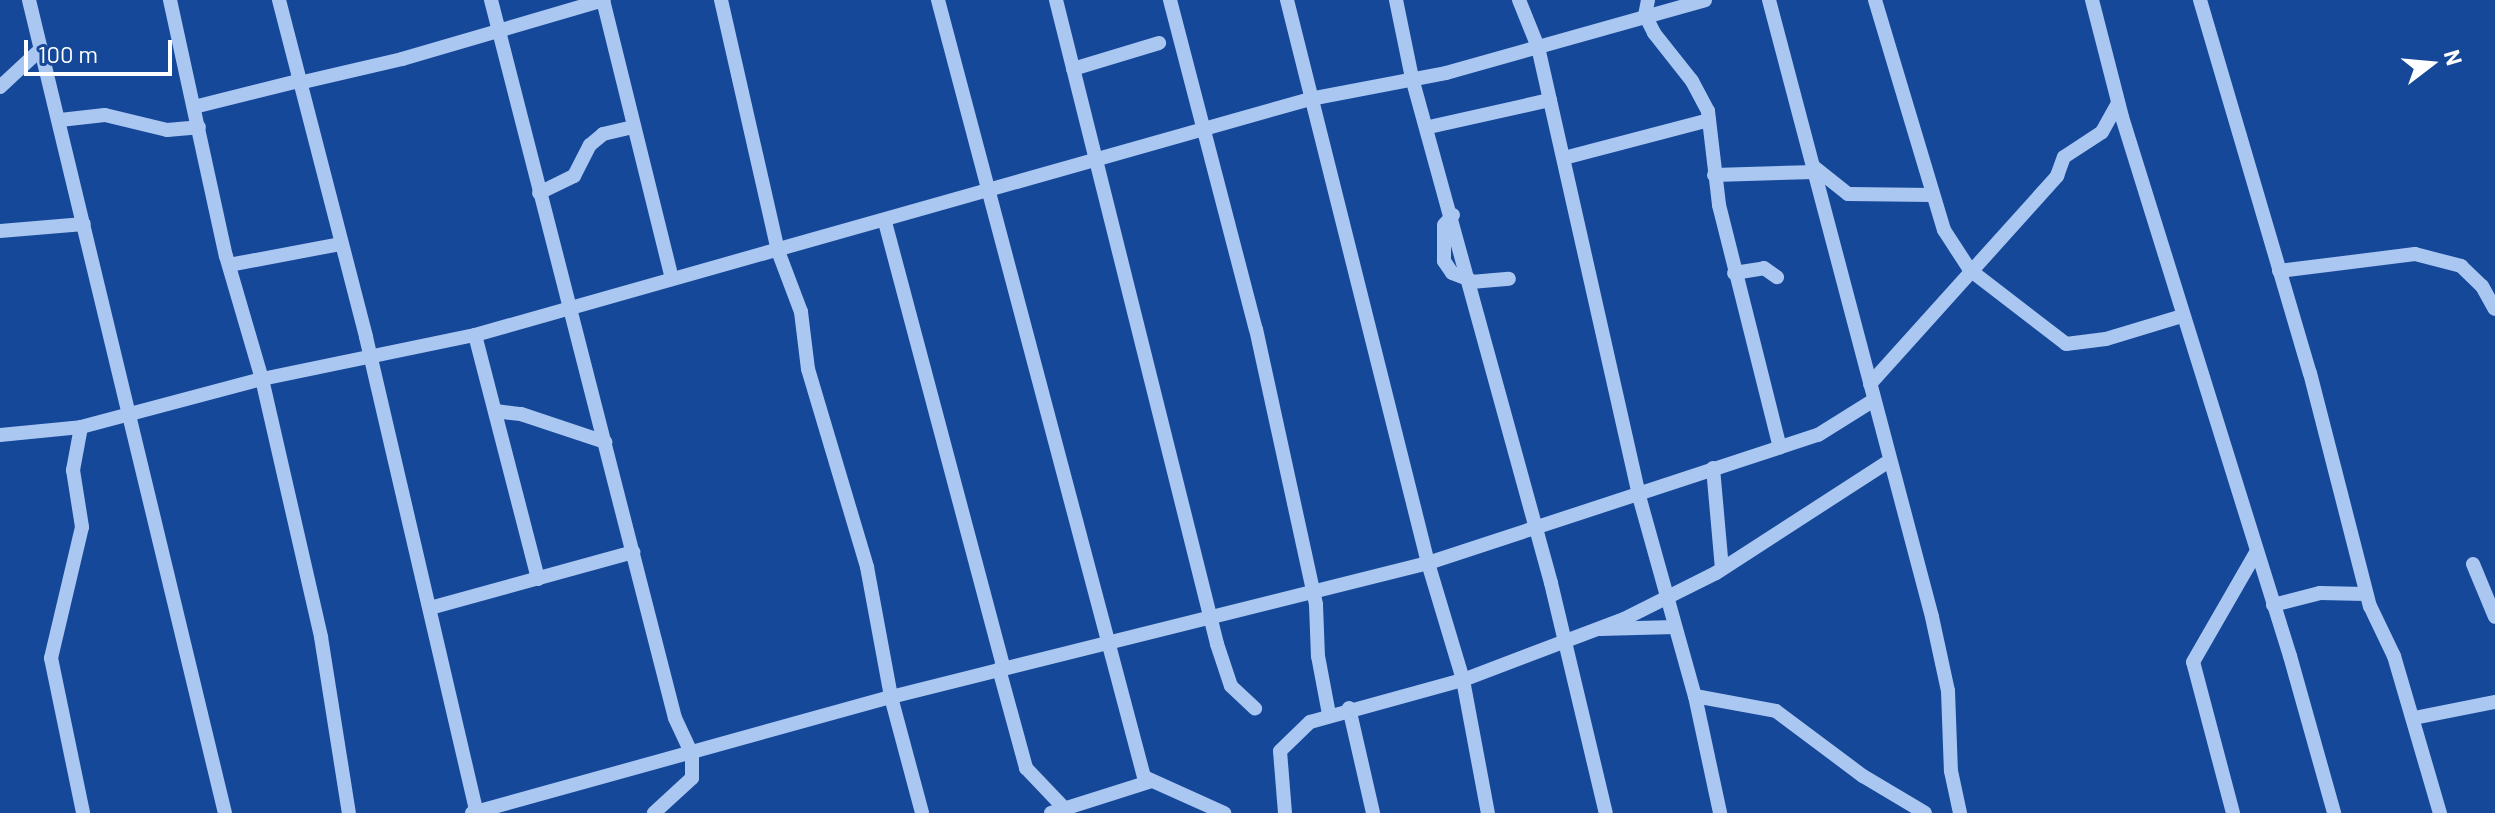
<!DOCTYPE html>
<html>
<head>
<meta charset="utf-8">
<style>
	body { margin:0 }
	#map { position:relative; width:2495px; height:813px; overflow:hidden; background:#164899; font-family:Barlow,sans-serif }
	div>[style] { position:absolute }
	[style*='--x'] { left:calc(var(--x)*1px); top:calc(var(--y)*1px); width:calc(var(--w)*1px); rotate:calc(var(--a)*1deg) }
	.minor>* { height:14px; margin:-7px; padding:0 7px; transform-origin:7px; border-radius:7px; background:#aac7f2 }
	span { translate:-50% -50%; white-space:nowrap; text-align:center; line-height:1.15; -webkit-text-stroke:6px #164899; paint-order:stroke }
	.north { position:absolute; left:2391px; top:24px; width:80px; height:80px; -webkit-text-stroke:6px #164899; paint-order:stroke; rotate:74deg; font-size:22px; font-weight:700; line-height:32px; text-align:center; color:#fff }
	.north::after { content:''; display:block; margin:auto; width:28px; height:36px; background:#fff; clip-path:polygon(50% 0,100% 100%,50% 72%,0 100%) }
	.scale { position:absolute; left:24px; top:40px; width:148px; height:36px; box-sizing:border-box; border:4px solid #fff; border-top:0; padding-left:10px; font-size:24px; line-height:28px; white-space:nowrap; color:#fff; -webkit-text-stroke:6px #164899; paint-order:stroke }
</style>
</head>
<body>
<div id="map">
	<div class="minor">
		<i style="--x:29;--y:0;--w:836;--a:76.45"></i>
		<i style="--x:170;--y:0;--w:262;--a:77.7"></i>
		<i style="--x:226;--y:256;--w:128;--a:73.7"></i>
		<i style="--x:262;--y:379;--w:265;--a:77.1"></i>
		<i style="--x:321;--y:637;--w:178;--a:81"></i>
		<i style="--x:279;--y:0;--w:348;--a:75.5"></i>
		<i style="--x:366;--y:337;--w:487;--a:76.9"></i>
		<i style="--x:491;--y:0;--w:741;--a:75.63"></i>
		<i style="--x:675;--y:718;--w:40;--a:65"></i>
		<i style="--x:692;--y:754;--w:24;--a:90"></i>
		<i style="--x:692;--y:778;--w:52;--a:137.4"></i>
		<i style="--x:603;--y:0;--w:286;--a:76.1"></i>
		<i style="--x:721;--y:0;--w:257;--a:77.2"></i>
		<i style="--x:778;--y:251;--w:65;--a:69.3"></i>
		<i style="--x:801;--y:312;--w:57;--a:83"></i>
		<i style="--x:808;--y:369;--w:207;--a:73.4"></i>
		<i style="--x:867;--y:567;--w:132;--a:79.5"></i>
		<i style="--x:891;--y:697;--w:120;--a:75"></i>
		<i style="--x:938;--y:0;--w:804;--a:75.15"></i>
		<i style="--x:1144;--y:777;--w:88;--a:24.2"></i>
		<i style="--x:1056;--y:0;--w:664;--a:75.96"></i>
		<i style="--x:1217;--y:644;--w:44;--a:71.6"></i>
		<i style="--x:1231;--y:686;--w:33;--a:43"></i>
		<i style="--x:1170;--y:0;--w:340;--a:75.4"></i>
		<i style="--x:1256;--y:329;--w:282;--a:77.7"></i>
		<i style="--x:1316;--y:605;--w:51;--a:87.8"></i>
		<i style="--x:1318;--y:656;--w:59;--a:79.3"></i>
		<i style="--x:1287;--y:0;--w:580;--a:75.94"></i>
		<i style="--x:1428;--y:563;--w:122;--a:73.3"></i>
		<i style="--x:1463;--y:680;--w:135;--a:79.4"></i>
		<i style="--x:1396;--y:0;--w:80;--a:78.4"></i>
		<i style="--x:1412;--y:78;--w:524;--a:74.61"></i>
		<i style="--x:1551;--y:583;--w:236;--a:76.6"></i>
		<i style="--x:1519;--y:0;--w:51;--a:68"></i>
		<i style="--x:1538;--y:47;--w:460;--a:77.3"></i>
		<i style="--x:1639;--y:496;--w:208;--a:74.4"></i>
		<i style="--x:1695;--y:696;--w:120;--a:77.9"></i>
		<i style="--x:1648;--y:0;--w:15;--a:101"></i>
		<i style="--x:1645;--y:15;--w:20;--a:63"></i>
		<i style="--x:1654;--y:33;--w:61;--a:51.6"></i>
		<i style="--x:1692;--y:81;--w:34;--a:62"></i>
		<i style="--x:1708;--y:111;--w:95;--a:83.3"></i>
		<i style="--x:1719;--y:205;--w:250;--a:75.9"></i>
		<i style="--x:1769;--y:0;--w:638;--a:75.2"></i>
		<i style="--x:1932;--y:617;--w:76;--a:77.8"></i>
		<i style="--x:1948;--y:691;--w:80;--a:87.9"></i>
		<i style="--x:1951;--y:771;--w:43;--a:77.9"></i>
		<i style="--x:1875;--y:0;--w:240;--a:73.3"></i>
		<i style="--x:1944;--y:230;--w:48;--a:57"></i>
		<i style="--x:1970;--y:270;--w:121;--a:37.6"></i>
		<i style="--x:2066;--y:344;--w:40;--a:-7.1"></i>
		<i style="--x:2106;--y:339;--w:79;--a:-16.8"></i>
		<i style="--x:2092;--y:0;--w:121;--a:75.6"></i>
		<i style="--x:2122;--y:117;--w:565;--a:72.69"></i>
		<i style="--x:2290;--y:656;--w:163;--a:74.3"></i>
		<i style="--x:2200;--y:0;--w:389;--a:73.6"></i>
		<i style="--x:2310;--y:373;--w:241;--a:75.6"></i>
		<i style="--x:2370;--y:606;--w:55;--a:64.4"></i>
		<i style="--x:2394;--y:656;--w:164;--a:73.7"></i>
		<i style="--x:1073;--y:69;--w:90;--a:-16.8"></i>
		<i style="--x:299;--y:83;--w:106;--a:-13.1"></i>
		<i style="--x:402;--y:59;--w:210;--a:-16.3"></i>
		<i style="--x:0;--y:87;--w:56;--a:-42.8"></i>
		<i style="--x:194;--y:107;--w:107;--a:-14"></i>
		<i style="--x:60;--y:120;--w:45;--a:-6.3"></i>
		<i style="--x:105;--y:115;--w:64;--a:13.6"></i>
		<i style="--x:167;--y:130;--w:32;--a:-5"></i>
		<i style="--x:1429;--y:127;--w:124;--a:-12.6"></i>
		<i style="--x:1564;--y:158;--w:150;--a:-14.7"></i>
		<i style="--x:1814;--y:167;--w:43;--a:38.5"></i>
		<i style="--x:1848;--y:194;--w:84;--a:0.7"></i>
		<i style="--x:1714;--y:175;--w:100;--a:-1.7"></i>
		<i style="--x:539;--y:193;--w:39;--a:-26"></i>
		<i style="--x:574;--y:176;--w:35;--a:-63"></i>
		<i style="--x:590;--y:145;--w:17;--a:-40"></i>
		<i style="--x:603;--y:134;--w:32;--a:-13"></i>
		<i style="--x:1453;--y:215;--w:13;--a:132"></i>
		<i style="--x:1444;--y:225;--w:36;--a:90"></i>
		<i style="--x:1444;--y:261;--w:14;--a:56"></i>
		<i style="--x:1452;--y:273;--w:19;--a:21"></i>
		<i style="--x:885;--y:222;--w:462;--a:75.1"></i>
		<i style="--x:0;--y:231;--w:84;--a:-4.8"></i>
		<i style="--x:229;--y:265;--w:113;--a:-10.7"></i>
		<i style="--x:2279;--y:271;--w:137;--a:-7.1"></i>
		<i style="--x:2415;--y:254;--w:48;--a:14.6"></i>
		<i style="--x:2461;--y:266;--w:29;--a:44"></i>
		<i style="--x:2482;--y:286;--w:26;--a:61"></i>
		<i style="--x:1734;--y:273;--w:30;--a:-9"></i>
		<i style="--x:1764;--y:268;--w:16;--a:35"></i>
		<i style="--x:1471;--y:282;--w:38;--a:-5"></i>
		<i style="--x:475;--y:335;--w:252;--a:75.5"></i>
		<i style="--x:1870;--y:384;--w:280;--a:-48"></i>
		<i style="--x:2057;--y:176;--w:20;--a:-70"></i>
		<i style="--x:2064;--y:157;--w:45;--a:-33.3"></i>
		<i style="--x:2102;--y:132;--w:33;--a:-61"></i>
		<i style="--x:495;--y:411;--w:26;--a:7"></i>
		<i style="--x:521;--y:414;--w:89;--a:18.4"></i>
		<i style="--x:81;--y:427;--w:44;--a:100.5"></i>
		<i style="--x:73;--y:470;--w:58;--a:81"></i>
		<i style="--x:82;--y:527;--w:135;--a:103.3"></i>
		<i style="--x:51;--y:658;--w:158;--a:78.3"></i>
		<i style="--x:0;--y:435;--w:81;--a:-5.6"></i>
		<i style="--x:81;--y:427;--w:187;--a:-14.9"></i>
		<i style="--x:262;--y:379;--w:217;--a:-11.7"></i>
		<i style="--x:475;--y:335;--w:868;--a:-15.78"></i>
		<i style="--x:1310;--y:99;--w:138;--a:-10.8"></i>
		<i style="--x:1446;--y:73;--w:269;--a:-15.7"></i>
		<i style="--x:1713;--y:468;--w:100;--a:84.9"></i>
		<i style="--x:2473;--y:564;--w:57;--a:67.5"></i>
		<i style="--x:2273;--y:605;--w:49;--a:-14.3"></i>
		<i style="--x:2320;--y:593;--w:46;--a:1.2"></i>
		<i style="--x:430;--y:608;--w:211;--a:-15.4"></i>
		<i style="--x:1600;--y:629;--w:75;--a:-1.5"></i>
		<i style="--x:999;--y:669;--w:103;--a:74.7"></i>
		<i style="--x:1026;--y:768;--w:57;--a:46.4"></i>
		<i style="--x:1695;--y:696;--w:82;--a:10.5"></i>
		<i style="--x:1776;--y:711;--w:109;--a:36.8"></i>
		<i style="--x:1863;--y:776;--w:72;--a:30.8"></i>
		<i style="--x:1349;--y:708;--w:108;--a:77.1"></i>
		<i style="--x:2414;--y:718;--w:83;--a:-11.2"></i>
		<i style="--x:472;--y:813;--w:435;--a:-15.5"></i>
		<i style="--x:891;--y:697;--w:553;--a:-14.01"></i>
		<i style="--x:1428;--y:563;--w:410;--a:-18.2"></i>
		<i style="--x:1818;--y:435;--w:66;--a:-32"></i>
		<i style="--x:1051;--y:813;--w:103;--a:-17.6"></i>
		<i style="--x:1285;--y:813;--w:62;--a:-94.6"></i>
		<i style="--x:1280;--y:751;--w:42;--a:-44"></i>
		<i style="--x:1310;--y:722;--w:159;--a:-15.4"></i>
		<i style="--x:1463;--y:680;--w:172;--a:-20.8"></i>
		<i style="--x:1624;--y:619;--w:103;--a:-26.6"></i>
		<i style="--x:1716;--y:573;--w:206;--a:-32.9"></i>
		<i style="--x:2233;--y:813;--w:156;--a:-104.8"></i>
		<i style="--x:2193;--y:662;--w:125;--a:-60.1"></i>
	</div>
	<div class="north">N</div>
	<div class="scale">100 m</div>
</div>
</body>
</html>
